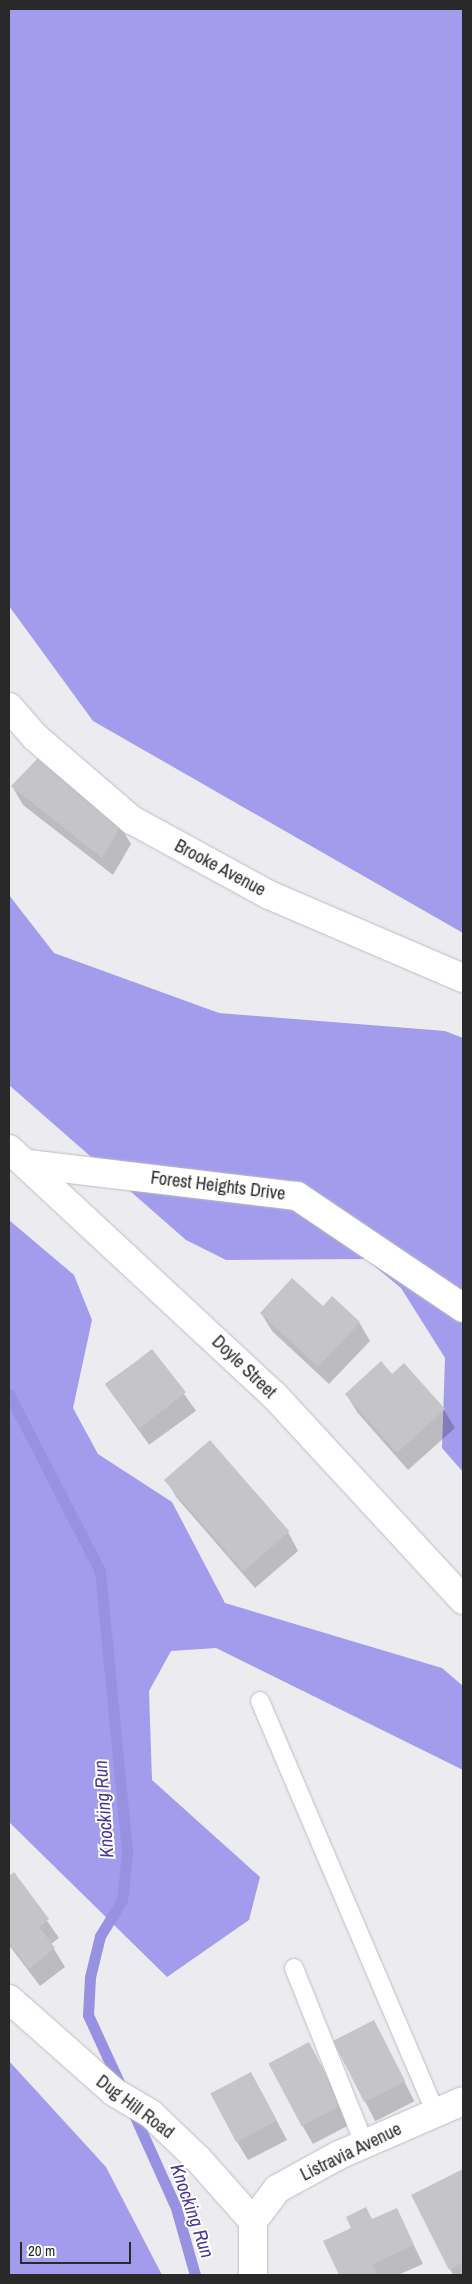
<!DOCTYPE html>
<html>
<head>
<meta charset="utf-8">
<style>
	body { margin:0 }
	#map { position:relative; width:472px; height:2284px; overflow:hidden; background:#ecebf0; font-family:"Archivo Narrow",sans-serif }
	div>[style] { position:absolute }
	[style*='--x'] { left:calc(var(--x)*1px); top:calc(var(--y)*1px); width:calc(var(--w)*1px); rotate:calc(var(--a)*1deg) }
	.forest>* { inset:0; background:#a39cec }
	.shadow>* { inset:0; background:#0003; transform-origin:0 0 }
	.stream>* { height:11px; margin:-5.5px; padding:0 5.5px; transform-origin:5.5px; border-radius:5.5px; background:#9890e0 }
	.building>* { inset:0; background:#c5c5c9; transform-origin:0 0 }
	.roads { filter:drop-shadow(0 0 1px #bdbdc1) drop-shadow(0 0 1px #bdbdc1) }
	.service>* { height:18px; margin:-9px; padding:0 9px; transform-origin:9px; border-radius:9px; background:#fff }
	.minor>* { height:28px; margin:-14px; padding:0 14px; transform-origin:14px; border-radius:14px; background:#fff }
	span { translate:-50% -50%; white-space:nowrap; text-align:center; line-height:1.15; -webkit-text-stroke:4px #fff; paint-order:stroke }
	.street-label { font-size:18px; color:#29292a }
	.water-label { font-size:19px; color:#4b3895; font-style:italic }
	.frame { position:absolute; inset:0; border:10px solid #29292a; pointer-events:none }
	.scale { position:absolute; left:20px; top:2242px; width:111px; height:22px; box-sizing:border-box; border:2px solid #29292a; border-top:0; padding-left:6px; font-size:15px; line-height:18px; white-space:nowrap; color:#29292a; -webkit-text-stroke:4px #fff; paint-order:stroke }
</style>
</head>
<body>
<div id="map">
	<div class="forest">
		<i style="clip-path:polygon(9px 9px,463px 9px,463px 933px,93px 721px,9px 606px)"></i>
		<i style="clip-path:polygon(9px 895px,54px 953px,219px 1013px,445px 1031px,463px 1038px,463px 1472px,442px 1448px,445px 1358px,401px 1288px,366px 1259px,226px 1260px,186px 1240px,9px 1085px)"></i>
		<i style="clip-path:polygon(9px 1220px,74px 1275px,92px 1320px,73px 1408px,98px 1454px,172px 1502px,225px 1603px,442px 1668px,463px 1686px,463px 1770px,216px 1648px,171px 1651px,149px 1691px,152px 1780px,260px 1877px,249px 1920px,167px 1977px,9px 1822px)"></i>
		<i style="clip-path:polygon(9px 2061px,106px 2167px,162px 2275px,9px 2275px)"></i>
	</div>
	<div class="shadow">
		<i style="clip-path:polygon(12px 786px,120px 826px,131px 844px,113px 875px,23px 805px)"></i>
		<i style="clip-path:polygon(323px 1308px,359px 1322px,370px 1341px,329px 1384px,272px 1331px,261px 1313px)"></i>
		<i style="left:152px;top:1350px;width:75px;height:58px;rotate:54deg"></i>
		<i style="clip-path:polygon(404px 1365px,444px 1410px,455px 1428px,408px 1470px,357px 1412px,346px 1394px,392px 1375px)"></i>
		<i style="clip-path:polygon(166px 1480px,288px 1532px,298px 1551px,255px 1588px,177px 1498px)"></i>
		<i style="clip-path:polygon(14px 1873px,59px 1938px,51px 1944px,65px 1967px,40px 1986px,9px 1945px,9px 1877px)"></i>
		<i style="left:374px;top:2022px;width:89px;height:44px;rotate:63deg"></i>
		<i style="clip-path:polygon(308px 2043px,351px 2124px,313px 2144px,302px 2125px)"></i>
		<i style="clip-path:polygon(261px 2091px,287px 2140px,248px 2160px,237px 2142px)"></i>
		<i style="clip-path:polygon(463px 2170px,463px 2275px,453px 2275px,413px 2196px)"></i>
		<i style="clip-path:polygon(397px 2210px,423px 2264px,398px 2275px,340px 2275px,325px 2242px)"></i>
	</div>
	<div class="stream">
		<i style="--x:9;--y:1394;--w:199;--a:62.8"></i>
		<i style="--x:100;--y:1571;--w:283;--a:84.5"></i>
		<i style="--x:127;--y:1853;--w:47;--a:96.1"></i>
		<i style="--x:122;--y:1900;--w:42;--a:121.4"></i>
		<i style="--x:100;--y:1936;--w:42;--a:103.7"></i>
		<i style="--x:90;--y:1977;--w:38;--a:93"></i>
		<i style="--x:88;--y:2015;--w:81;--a:65.3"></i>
		<i style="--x:132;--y:2110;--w:107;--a:65.8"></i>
		<i style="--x:176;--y:2208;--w:70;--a:74.2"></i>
	</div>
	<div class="building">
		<i style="clip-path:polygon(40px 756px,121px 825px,102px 858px,11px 786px)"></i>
		<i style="clip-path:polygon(292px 1278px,323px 1306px,332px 1296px,360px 1322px,318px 1367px,260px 1313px)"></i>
		<i style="left:152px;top:1349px;width:55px;height:59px;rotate:52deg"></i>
		<i style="clip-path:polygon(381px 1361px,392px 1374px,404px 1363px,445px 1409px,397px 1453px,345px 1394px)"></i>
		<i style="left:210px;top:1440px;width:121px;height:61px;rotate:49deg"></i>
		<i style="clip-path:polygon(14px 1872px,49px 1919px,39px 1927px,55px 1948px,29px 1969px,9px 1942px,9px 1876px)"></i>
		<i style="left:374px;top:2020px;width:69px;height:46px;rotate:63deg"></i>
		<i style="left:309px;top:2042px;width:71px;height:46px;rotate:62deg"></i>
		<i style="left:251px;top:2072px;width:55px;height:46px;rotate:62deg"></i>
		<i style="clip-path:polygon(463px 2169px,463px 2262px,449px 2270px,411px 2195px)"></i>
		<i style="clip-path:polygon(366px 2207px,372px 2219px,397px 2208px,414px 2245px,373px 2264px,378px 2275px,339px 2275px,323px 2241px,351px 2228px,346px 2217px)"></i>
	</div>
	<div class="roads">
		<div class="service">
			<i style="--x:260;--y:1701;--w:448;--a:66.9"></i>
			<i style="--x:294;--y:1968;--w:188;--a:68.2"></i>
		</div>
		<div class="minor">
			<i style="--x:9;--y:707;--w:40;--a:49"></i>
			<i style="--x:35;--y:737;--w:128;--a:40.6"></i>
			<i style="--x:132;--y:820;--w:156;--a:28.7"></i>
			<i style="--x:269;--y:895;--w:211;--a:23.2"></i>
			<i style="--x:9;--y:1149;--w:362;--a:42.9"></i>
			<i style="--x:274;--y:1395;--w:279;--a:47.3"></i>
			<i style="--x:28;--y:1164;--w:271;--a:6.8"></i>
			<i style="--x:297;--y:1196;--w:200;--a:34"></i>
			<i style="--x:9;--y:1999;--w:140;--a:41.5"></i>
			<i style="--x:114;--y:2092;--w:43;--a:30.7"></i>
			<i style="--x:151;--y:2114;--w:65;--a:43.8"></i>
			<i style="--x:198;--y:2159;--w:83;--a:48.4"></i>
			<i style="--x:253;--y:2221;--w:40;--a:-53"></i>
			<i style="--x:277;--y:2189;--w:71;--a:-28.7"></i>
			<i style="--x:339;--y:2155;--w:135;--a:-23.5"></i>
			<i style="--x:253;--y:2275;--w:54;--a:-90"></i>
		</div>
	</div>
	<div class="street-label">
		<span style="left:220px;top:868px;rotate:28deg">Brooke Avenue</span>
		<span style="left:218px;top:1186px;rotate:7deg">Forest Heights Drive</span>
		<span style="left:244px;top:1367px;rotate:44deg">Doyle Street</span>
		<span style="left:135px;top:2107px;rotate:37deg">Dug Hill Road</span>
		<span style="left:351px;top:2152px;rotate:-26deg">Listravia Avenue</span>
	</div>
	<div class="water-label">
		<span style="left:104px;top:1809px;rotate:-94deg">Knocking Run</span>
		<span style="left:192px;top:2211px;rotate:71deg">Knocking Run</span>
	</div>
	<div class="frame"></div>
	<div class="scale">20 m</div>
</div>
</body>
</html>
